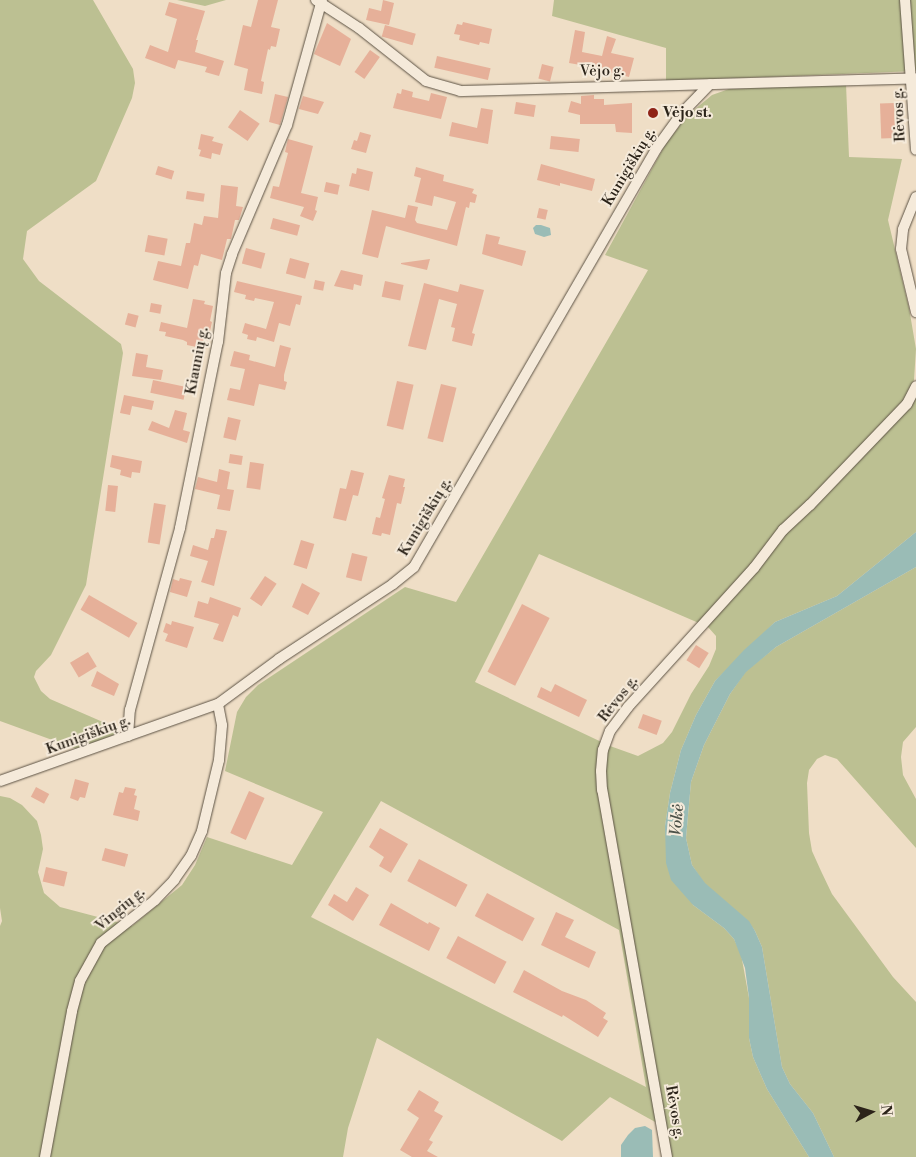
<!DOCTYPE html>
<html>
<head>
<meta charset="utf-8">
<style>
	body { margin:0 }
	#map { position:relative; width:916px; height:1157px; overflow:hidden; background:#efdec6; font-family:"Libre Bodoni",serif }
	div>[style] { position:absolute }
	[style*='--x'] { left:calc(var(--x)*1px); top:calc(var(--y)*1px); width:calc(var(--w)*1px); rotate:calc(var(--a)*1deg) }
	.green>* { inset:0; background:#bcc092 }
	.water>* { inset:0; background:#9abcb6 }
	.building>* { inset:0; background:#e6b099; transform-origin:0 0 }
	.roads { filter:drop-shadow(0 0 1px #5c5244) drop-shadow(0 0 1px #5c5244) }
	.street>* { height:10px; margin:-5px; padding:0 5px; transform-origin:5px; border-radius:5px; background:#f5eada }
	.dots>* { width:14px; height:14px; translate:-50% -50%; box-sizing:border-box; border:2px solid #f5eada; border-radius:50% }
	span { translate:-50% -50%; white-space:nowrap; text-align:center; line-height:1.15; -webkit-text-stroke:4px #f5eada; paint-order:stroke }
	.street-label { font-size:15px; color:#2b2319 }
	.poi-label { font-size:15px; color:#2b2319; font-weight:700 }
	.left { translate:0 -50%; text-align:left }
	.water-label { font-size:16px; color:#4c5148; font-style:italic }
	.north { position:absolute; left:846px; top:1087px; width:50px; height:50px; -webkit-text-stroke:4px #f5eada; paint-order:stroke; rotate:84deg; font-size:14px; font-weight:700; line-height:20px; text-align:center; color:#2b2319 }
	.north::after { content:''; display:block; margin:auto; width:18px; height:22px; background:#2b2319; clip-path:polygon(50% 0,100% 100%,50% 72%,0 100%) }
</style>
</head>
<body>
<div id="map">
	<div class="green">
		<i style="clip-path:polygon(0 0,93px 0,133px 69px,135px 83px,132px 98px,96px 181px,27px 231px,23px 259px,39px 281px,121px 344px,123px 353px,86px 585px,51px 655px,36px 671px,34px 677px,41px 691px,50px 699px,119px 729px,114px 735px,77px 749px,0 721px)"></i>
		<i style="clip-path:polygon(177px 0,226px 0,205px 6px)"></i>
		<i style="clip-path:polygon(554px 0,916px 0,916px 71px,666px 81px,666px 48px,552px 16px)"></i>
		<i style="clip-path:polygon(evenodd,846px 84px,849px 157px,902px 159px,888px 220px,909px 308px,916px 349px,914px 380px,908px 392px,916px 396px,916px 532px,837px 596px,775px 622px,715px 681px,696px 715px,681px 750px,670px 793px,665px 826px,693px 905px,724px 928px,734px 939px,741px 954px,749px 998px,749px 1038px,753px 1057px,767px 1089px,809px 1157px,672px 1157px,666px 1128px,610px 1097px,562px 1141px,377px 1038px,348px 1128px,343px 1157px,0 1157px,0 926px,2px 921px,0 908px,0 796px,10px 798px,22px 805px,37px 821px,41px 835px,43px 849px,38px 872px,44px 893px,60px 907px,132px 926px,182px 885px,195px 865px,207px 837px,292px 865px,323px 812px,225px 771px,237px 712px,246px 697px,258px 685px,405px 587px,456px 602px,648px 270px,605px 255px,665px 145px,688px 115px,712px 95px,729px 89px,846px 84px,539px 554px,708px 627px,716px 636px,716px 649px,709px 666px,691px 694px,672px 732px,663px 743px,638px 756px,610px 746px,475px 682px,539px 554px,846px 84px,381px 801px,619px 930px,646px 1087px,311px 917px,381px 801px)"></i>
		<i style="clip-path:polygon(916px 567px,916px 727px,903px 742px,901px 757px,903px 775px,916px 799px,916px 848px,837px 759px,825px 755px,817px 759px,809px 770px,807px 783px,809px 833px,812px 851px,821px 871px,832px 894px,893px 977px,916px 1002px,916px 1157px,834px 1157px,813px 1113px,790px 1084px,782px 1067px,762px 947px,755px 931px,748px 921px,704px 883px,692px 865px,686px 838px,691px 782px,704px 745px,730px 694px,746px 671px,776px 647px)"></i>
	</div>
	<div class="water">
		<i style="clip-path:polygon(536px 225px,541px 225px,550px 228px,551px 235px,544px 237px,535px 234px,533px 228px)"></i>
		<i style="clip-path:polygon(916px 532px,916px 567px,776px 647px,746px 672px,730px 694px,704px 745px,691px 782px,686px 838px,692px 865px,705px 883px,749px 921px,755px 931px,762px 947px,782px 1067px,790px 1084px,813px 1113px,834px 1157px,809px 1157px,767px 1089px,753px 1057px,749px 1038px,749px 998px,745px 968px,734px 939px,724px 928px,693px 905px,671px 880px,666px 863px,665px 826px,670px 793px,681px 750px,696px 715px,715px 681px,744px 650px,775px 622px,837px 596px)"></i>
		<i style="clip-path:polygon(645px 1126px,652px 1130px,653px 1157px,621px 1157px,621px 1145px,628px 1135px,635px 1128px)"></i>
	</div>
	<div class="building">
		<i style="clip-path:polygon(258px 0,278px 0,271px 27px,280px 29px,276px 47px,271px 46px,270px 50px,268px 49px,261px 81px,264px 82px,262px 94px,244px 90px,248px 69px,234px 65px,243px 25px,251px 27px)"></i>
		<i style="clip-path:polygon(383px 0,394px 3px,389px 25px,366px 20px,369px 8px,381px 11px)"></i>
		<i style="clip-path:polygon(169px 2px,205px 11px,196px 40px,198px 40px,195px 52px,224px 61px,219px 76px,205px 72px,207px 67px,178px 60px,175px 69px,145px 58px,150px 45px,168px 52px,177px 19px,165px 15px)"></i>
		<i style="clip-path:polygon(463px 22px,492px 29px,489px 44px,480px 42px,479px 45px,459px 40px,460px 35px,454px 34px,457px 24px,462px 25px)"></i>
		<i style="clip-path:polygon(327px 23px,351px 39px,340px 66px,314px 54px)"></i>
		<i style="left:385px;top:25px;width:32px;height:12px;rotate:16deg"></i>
		<i style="clip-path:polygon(575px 30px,585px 32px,582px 52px,602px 56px,607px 36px,616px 39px,611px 53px,634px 58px,629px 77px,606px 71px,605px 74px,597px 72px,598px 68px,569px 63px)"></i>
		<i style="left:370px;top:50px;width:12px;height:27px;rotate:35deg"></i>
		<i style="left:437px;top:56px;width:55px;height:12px;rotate:13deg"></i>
		<i style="left:542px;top:64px;width:12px;height:15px;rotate:14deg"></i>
		<i style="clip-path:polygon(402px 89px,413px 92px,412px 97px,429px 101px,431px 93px,447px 97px,441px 119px,393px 108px,397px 93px,401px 94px)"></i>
		<i style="clip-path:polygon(275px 94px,288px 97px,280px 125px,269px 122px)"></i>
		<i style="clip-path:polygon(594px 95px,594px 99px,604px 99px,604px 105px,632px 103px,632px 133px,616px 132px,615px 124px,580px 124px,580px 115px,568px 112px,571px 101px,581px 104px,581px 96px)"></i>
		<i style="clip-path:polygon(303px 96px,324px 102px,318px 114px,299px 109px)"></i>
		<i style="left:516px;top:102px;width:20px;height:12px;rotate:9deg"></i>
		<i style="left:894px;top:103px;width:35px;height:14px;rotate:88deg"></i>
		<i style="clip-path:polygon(481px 108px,493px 110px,488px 144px,449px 136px,452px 122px,477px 128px)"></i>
		<i style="left:240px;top:110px;width:24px;height:21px;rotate:35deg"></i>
		<i style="clip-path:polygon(360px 132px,371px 135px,366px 153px,351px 149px,354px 140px,357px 141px)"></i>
		<i style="clip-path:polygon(201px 134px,214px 137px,212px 141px,223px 144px,220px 155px,212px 153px,211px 159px,199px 156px,201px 150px,198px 149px)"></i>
		<i style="left:551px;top:136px;width:29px;height:13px;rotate:6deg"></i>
		<i style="clip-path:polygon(288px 139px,313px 146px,301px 193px,318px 197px,315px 210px,317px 211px,313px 221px,300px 216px,304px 207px,270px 198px,273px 186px,279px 187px,288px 153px,285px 152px)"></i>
		<i style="clip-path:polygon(541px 164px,595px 179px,592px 191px,560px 183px,560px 186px,537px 180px)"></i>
		<i style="left:158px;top:166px;width:17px;height:9px;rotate:17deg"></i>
		<i style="clip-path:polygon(416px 167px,444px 175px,443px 181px,474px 189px,472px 193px,477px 195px,475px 203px,470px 202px,469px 208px,466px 207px,457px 246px,386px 226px,378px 258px,362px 254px,372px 210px,405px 218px,408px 205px,418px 207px,415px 220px,417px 223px,447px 230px,456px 202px,434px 196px,432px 206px,415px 202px,421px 178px,414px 176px)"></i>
		<i style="clip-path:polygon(357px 168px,373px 172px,369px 191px,349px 186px,352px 173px,356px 174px)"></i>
		<i style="left:326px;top:182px;width:14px;height:10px;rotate:12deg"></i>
		<i style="clip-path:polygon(221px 185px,238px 187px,236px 206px,243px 207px,239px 220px,235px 220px,231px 239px,227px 239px,222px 260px,201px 254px,198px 266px,194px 265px,188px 289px,153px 280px,158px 261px,181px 266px,186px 243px,190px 243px,194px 223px,202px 225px,204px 216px,218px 218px)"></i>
		<i style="left:187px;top:191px;width:18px;height:8px;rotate:9deg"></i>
		<i style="left:539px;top:208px;width:9px;height:10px;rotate:13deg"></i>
		<i style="left:273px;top:218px;width:28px;height:11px;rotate:15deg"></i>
		<i style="clip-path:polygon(486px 234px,500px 237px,498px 244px,526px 251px,522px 266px,482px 254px)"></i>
		<i style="left:148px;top:235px;width:20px;height:17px;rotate:11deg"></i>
		<i style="left:246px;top:248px;width:20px;height:16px;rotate:15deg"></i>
		<i style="left:290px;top:258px;width:20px;height:16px;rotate:15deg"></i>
		<i style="clip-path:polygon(430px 259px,427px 270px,401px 264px,401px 263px)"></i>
		<i style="clip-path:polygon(341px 270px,363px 275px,361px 286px,354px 284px,353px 290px,334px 286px)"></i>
		<i style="left:315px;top:280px;width:10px;height:9px;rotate:11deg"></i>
		<i style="clip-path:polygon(237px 281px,302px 296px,300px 305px,296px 304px,290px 326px,279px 323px,274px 342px,257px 337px,256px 341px,247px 339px,248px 335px,242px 333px,245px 323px,266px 329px,274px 302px,255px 298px,254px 301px,245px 299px,246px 295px,234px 292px)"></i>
		<i style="left:385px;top:281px;width:19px;height:16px;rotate:12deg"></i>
		<i style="clip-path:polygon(424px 283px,458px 292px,460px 284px,484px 290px,472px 333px,475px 334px,472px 346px,452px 341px,455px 328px,451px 327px,457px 304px,439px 299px,426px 350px,408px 346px)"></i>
		<i style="clip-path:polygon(193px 299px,205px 301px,204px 304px,213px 306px,210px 321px,212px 322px,206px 349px,187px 345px,187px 342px,183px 340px,165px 336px,166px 332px,159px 331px,161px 322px,187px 328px)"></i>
		<i style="left:151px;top:303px;width:11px;height:9px;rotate:10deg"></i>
		<i style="left:128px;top:313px;width:11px;height:12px;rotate:15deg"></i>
		<i style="clip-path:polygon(280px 345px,291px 348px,284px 375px,284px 381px,287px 382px,285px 390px,259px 384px,254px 406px,227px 400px,230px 388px,240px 390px,245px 369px,230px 366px,234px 351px,250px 355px,249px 360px,275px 367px)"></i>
		<i style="clip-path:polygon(136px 353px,148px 355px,146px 367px,163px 370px,161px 380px,132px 376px)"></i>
		<i style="left:153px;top:380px;width:34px;height:13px;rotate:12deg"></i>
		<i style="left:397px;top:381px;width:17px;height:46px;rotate:13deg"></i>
		<i style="left:441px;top:384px;width:16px;height:56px;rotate:14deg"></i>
		<i style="clip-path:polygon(124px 395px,154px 401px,152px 410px,132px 406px,130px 415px,120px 413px)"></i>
		<i style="clip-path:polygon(175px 410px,187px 413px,183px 430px,190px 432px,187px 443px,148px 430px,152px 421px,169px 428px)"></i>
		<i style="left:228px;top:417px;width:13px;height:21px;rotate:13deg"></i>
		<i style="left:230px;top:454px;width:13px;height:9px;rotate:9deg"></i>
		<i style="clip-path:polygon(112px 455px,142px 461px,140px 473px,132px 472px,131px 478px,120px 475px,121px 470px,110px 467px)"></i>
		<i style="left:250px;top:462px;width:14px;height:26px;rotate:8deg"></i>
		<i style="clip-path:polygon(219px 469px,230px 472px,227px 489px,234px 490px,230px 511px,217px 509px,220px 495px,195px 489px,198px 477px,217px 482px)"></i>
		<i style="clip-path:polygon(351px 470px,364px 473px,358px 496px,353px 495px,346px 521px,333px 518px,340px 488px,346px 489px)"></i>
		<i style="clip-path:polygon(389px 475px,405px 479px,403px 487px,405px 487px,401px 504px,397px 503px,390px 535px,382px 533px,381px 536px,372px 534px,376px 517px,380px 518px,385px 499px,382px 498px)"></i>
		<i style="left:108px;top:485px;width:10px;height:26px;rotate:6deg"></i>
		<i style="left:154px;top:503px;width:12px;height:40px;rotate:9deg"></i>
		<i style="clip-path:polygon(216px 529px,227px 531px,214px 586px,201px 582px,208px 561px,190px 556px,193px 545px,208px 550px,211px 538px,214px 538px)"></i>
		<i style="left:301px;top:540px;width:14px;height:26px;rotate:17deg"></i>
		<i style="left:352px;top:553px;width:16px;height:25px;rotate:14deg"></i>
		<i style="left:265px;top:576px;width:14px;height:27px;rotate:34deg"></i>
		<i style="clip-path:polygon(180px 578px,192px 581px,187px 597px,170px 592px,173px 579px,179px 581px)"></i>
		<i style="clip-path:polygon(302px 583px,320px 593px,308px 615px,292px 607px)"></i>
		<i style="left:89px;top:595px;width:56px;height:17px;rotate:30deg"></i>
		<i style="clip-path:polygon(210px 597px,241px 608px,238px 617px,233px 615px,223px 642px,213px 639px,219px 624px,194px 617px,198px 601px,208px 604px)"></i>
		<i style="left:522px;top:604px;width:31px;height:76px;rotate:27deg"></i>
		<i style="clip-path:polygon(172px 621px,194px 627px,187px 648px,165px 641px,168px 634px,163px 632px,166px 623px,171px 625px)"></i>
		<i style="left:696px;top:645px;width:15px;height:18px;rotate:32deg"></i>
		<i style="left:88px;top:652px;width:17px;height:21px;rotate:59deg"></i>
		<i style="clip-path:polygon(97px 671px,119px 684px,114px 696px,91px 686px)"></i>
		<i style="clip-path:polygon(555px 684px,587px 700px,579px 717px,537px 697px,541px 687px,551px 692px)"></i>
		<i style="left:643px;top:714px;width:20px;height:15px;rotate:20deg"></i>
		<i style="clip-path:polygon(75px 779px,89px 783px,85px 798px,80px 797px,78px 801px,70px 798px)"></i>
		<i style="left:36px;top:787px;width:15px;height:11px;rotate:28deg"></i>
		<i style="clip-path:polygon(125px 787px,136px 789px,134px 795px,137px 796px,134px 809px,140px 811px,138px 821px,113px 815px,119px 792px,123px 793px)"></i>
		<i style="left:249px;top:791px;width:17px;height:46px;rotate:24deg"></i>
		<i style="clip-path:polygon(380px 828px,408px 844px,391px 873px,379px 866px,384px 857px,369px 847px)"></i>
		<i style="left:105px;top:848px;width:24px;height:13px;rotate:15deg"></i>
		<i style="left:419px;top:859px;width:55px;height:25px;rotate:28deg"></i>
		<i style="left:46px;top:867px;width:22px;height:15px;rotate:13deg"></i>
		<i style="clip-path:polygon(356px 887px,369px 895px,353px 921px,328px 905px,334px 894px,347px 902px)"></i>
		<i style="left:487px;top:893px;width:54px;height:26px;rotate:28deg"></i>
		<i style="clip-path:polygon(391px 903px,428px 924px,429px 922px,440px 928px,429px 951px,379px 925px)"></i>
		<i style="clip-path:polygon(556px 912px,574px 920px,565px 937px,596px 952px,589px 968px,541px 945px)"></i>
		<i style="left:458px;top:936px;width:55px;height:25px;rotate:28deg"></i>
		<i style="clip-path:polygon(524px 970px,562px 991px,586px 1000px,606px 1013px,603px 1018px,608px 1021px,598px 1037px,563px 1015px,562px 1017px,513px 992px)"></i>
		<i style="clip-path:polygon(419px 1090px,439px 1102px,434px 1111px,443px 1116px,429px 1140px,433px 1142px,427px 1151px,438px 1157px,412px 1157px,400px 1150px,419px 1118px,407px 1110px)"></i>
	</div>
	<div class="roads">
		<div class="street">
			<i style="--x:316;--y:0;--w:51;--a:33.1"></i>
			<i style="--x:359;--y:28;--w:85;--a:38.3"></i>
			<i style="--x:426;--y:81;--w:35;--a:16"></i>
			<i style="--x:460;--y:91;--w:456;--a:-1.6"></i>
			<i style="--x:905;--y:0;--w:150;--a:85.8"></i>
			<i style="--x:916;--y:197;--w:35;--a:112"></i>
			<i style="--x:903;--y:230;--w:19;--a:96"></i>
			<i style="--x:901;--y:249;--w:65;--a:76.6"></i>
			<i style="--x:128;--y:736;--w:26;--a:-86"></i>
			<i style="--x:130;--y:710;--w:189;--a:-74.6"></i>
			<i style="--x:180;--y:528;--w:190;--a:-78.5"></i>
			<i style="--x:218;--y:342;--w:69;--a:-83.4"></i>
			<i style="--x:226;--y:273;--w:20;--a:-72"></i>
			<i style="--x:232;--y:254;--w:140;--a:-66.9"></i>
			<i style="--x:287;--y:125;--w:130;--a:-74.4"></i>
			<i style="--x:0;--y:781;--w:231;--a:-19.5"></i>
			<i style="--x:218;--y:704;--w:76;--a:-36.4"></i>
			<i style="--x:279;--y:659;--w:136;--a:-33.3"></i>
			<i style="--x:393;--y:584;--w:27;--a:-39"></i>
			<i style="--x:414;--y:567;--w:483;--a:-59.9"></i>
			<i style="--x:656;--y:149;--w:44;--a:-54.2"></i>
			<i style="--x:682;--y:113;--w:40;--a:-46"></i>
			<i style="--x:45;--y:1157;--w:148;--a:-79.5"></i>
			<i style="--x:72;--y:1011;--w:31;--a:-75"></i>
			<i style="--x:80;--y:981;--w:43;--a:-61.1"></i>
			<i style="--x:101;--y:943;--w:69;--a:-38.5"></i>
			<i style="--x:155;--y:900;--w:28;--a:-46"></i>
			<i style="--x:174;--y:880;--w:29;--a:-55"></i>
			<i style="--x:191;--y:856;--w:27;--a:-66"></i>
			<i style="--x:202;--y:831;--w:73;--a:-76.5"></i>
			<i style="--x:219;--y:760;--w:35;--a:-85"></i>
			<i style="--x:222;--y:725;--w:21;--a:-101"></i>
			<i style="--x:667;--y:1157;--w:373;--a:-100"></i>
			<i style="--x:602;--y:790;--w:19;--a:-93"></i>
			<i style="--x:601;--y:771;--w:21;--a:-85"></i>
			<i style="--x:603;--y:750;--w:20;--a:-70"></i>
			<i style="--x:610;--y:731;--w:30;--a:-53"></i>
			<i style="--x:628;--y:707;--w:188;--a:-47.8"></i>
			<i style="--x:754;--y:568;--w:48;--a:-52.7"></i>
			<i style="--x:783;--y:530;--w:37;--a:-43"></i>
			<i style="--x:810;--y:505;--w:140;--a:-46.2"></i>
			<i style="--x:907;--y:404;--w:20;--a:-63"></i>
		</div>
	</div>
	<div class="dots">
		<i style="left:653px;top:113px;background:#8f2418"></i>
	</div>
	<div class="street-label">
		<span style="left:602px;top:71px;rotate:-1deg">Vėjo g.</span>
		<span style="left:899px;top:115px;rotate:-93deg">Rėvos g.</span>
		<span style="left:629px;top:167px;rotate:-59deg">Kunigiškių g.</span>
		<span style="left:197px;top:361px;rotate:-79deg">Kiaunių g.</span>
		<span style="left:425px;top:517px;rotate:-59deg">Kunigiškių g.</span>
		<span style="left:618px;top:699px;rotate:-52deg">Rėvos g.</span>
		<span style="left:88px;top:735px;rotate:-20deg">Kunigiškių g.</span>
		<span style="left:120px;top:909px;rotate:-40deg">Vingių g.</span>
		<span style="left:675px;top:1112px;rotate:80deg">Rėvos g.</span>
	</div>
	<div class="poi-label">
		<span class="left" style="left:663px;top:113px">Vėjo st.</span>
	</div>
	<div class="water-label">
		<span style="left:677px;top:820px;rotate:-85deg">Vokė</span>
	</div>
	<div class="north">N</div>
</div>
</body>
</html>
